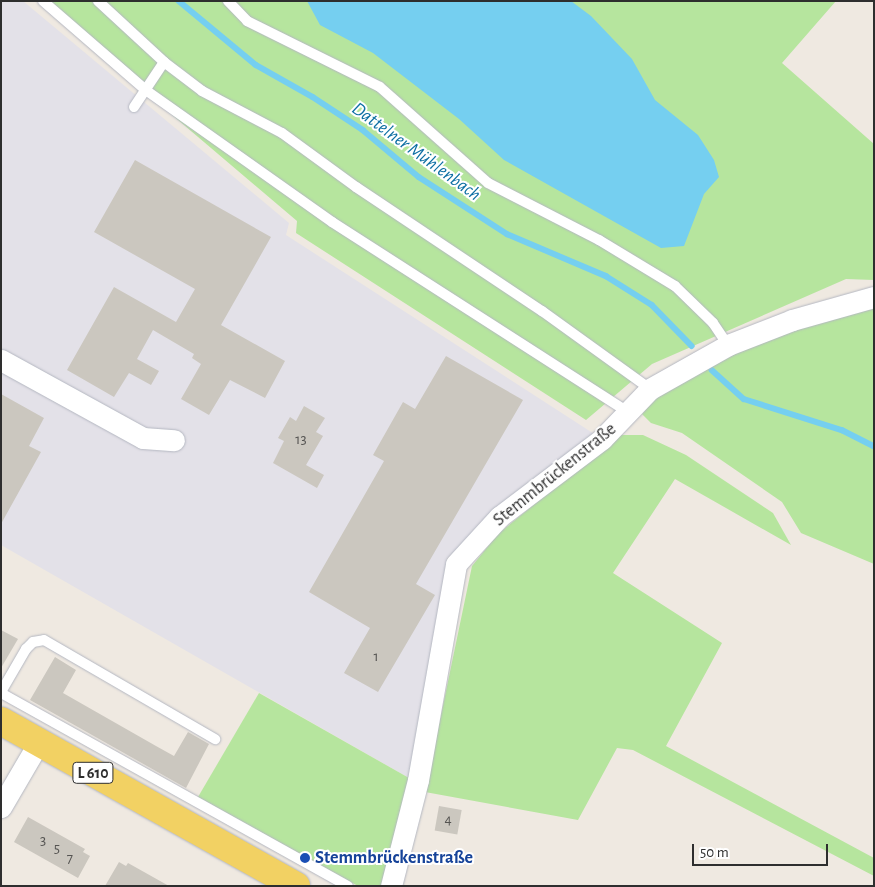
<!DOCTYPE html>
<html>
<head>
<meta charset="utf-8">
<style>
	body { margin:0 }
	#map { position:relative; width:875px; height:887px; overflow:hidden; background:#efe9e1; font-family:"Alegreya Sans",sans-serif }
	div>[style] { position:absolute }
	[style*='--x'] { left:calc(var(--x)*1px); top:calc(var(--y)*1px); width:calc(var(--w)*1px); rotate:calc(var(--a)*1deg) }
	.industrial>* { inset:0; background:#e3e1e8 }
	.green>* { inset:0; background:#b6e59e }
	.water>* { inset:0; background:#75cff0 }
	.stream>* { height:5.5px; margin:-2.75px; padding:0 2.75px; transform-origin:2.75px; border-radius:2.75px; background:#75cff0 }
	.building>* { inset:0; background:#cbc7bf; transform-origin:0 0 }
	.roads { filter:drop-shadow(0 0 1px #b4b7c1) drop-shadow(0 0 1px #b4b7c1) }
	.service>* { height:10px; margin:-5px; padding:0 5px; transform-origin:5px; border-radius:5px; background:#fff }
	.minor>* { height:21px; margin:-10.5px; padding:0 10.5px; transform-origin:10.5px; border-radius:10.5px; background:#fff }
	.primary>* { height:28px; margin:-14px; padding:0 14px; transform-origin:14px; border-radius:14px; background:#f2d163 }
	.dots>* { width:14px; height:14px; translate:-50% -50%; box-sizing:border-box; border:2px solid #fff; border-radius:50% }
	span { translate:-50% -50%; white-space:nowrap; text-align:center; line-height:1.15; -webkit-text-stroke:4px #fff; paint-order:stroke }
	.number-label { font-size:15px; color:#555452 }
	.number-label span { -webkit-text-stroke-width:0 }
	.shield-label span { padding:1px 4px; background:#fff; border:1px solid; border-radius:4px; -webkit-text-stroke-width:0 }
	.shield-label { font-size:16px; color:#2e2e2e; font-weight:700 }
	.street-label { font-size:18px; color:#2e2e2e }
	.transit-label { font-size:18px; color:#164399; font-weight:700 }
	.left { translate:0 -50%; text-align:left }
	.water-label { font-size:19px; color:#0d6fa3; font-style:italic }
	.frame { position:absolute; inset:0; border:2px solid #2e2e2e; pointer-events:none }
	.scale { position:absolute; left:692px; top:844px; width:136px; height:22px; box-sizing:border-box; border:2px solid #2e2e2e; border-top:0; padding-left:6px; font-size:15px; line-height:18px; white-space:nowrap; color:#2e2e2e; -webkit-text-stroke:4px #fff; paint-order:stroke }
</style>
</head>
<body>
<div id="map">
	<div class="industrial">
		<i style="clip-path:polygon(1px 1px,23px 1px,289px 223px,286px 235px,602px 439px,447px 558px,409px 778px,1px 545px)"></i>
	</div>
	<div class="green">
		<i style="clip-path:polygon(38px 1px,836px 1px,782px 63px,874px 144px,874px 280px,846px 279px,652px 364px,586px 420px,296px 233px,297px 221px)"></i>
		<i style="clip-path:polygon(874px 305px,874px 564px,801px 533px,782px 502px,682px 433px,651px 423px,642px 414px,658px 395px,766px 338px)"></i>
		<i style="clip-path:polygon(619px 435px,643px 435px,686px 455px,773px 513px,791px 545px,675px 479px,613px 573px,722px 643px,666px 746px,874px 858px,874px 876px,633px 750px,617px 748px,578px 820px,425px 792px,472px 566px,498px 534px)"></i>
		<i style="clip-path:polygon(259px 693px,409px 778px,381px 886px,358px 886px,198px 797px)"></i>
	</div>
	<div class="water">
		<i style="clip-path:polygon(307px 1px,571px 1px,591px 16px,632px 59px,655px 100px,698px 135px,714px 160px,719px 177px,704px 194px,684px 246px,661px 248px,504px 160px,459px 119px,373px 53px,320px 25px)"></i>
	</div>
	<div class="stream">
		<i style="--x:179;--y:1;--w:100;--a:39.7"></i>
		<i style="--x:256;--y:65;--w:65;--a:29.3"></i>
		<i style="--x:313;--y:97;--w:60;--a:33.4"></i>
		<i style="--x:363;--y:130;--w:73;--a:40"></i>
		<i style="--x:419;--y:177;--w:105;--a:32.9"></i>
		<i style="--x:507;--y:234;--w:108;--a:23"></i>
		<i style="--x:606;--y:276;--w:54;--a:32.2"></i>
		<i style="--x:652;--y:305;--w:57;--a:45.7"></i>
		<i style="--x:712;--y:370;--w:43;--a:42.2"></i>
		<i style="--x:744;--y:399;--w:103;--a:17.6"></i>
		<i style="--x:842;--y:430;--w:36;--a:27"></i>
	</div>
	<div class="building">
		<i style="clip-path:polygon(135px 160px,271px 237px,221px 325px,285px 361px,265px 398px,230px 380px,209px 415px,181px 399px,201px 364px,192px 358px,194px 354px,153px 330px,137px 359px,159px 371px,151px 385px,129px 373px,114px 397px,67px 370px,114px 287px,176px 322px,195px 289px,94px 232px)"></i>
		<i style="clip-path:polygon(446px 356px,523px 400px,416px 584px,435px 595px,378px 692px,344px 673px,370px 628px,309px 592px,384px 461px,373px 455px,403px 402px,415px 409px)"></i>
		<i style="clip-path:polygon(1px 394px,44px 418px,29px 446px,41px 452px,1px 524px)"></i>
		<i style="clip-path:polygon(304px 406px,325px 418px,316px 432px,323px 436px,306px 465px,324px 475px,317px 488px,273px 463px,284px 441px,278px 438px,290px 417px,296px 421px)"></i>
		<i style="clip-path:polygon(1px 630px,18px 639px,1px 668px)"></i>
		<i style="clip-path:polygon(55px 657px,76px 670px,63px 693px,156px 746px,174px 756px,188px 732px,209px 744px,186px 788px,30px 700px)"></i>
		<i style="left:439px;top:806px;width:23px;height:25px;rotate:10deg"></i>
		<i style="clip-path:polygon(28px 817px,85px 849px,83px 852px,90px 856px,78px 878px,14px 842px)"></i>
		<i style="clip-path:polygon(119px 862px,126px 866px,128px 863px,169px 886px,105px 886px)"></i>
	</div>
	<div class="roads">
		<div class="service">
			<i style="--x:43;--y:1;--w:138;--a:40.9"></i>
			<i style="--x:147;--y:91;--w:227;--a:35.3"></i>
			<i style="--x:332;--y:222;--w:353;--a:32.7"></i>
			<i style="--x:98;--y:1;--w:90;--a:42.7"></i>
			<i style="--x:164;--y:62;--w:48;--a:37.3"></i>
			<i style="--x:202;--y:91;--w:90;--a:27.7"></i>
			<i style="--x:282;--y:133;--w:92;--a:36.1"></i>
			<i style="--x:356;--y:187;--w:224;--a:33.7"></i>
			<i style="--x:542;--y:311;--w:133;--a:35.8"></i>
			<i style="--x:228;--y:1;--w:28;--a:46"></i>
			<i style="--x:247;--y:21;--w:148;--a:26.4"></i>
			<i style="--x:380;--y:87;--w:144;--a:41.6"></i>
			<i style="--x:488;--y:183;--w:125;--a:27.2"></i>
			<i style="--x:599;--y:240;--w:89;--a:31.2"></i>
			<i style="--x:675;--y:286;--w:53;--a:44.2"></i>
			<i style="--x:713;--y:323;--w:27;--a:56"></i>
			<i style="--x:134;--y:107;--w:54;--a:-56.3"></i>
			<i style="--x:1;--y:692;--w:50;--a:-59.8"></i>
			<i style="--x:26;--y:649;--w:10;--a:-45"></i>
			<i style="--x:33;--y:642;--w:11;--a:-10"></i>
			<i style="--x:44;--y:640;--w:198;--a:30.1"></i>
			<i style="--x:1;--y:693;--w:397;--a:29.1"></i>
		</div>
		<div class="minor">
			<i style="--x:1;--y:360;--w:162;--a:28.8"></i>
			<i style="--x:143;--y:438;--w:31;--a:4"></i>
			<i style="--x:1;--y:807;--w:75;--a:-59.7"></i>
			<i style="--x:391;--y:886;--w:109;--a:-75.7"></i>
			<i style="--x:418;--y:780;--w:219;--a:-80"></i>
			<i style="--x:456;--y:564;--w:64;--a:-47.5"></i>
			<i style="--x:499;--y:517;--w:129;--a:-37.1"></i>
			<i style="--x:602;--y:439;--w:69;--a:-46.2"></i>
			<i style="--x:650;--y:389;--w:90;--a:-29.4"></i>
			<i style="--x:728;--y:345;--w:69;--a:-21.3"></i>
			<i style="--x:792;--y:320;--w:85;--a:-15.7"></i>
		</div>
		<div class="primary">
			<i style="--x:1;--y:721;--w:338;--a:29.2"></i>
		</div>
	</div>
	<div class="dots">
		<i style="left:305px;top:858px;background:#1a4fb4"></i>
	</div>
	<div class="number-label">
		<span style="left:301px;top:440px">13</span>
		<span style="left:376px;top:657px">1</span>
		<span style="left:448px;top:820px">4</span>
		<span style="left:43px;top:841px">3</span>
		<span style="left:57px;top:849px">5</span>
		<span style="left:70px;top:859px">7</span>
	</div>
	<div class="shield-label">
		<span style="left:93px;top:773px">L 610</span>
	</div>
	<div class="street-label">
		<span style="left:555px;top:475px;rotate:-39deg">Stemmbrückenstraße</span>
	</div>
	<div class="transit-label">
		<span class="left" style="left:315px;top:858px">Stemmbrückenstraße</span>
	</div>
	<div class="water-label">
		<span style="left:416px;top:152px;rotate:36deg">Dattelner Mühlenbach</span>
	</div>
	<div class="frame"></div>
	<div class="scale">50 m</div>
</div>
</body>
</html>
